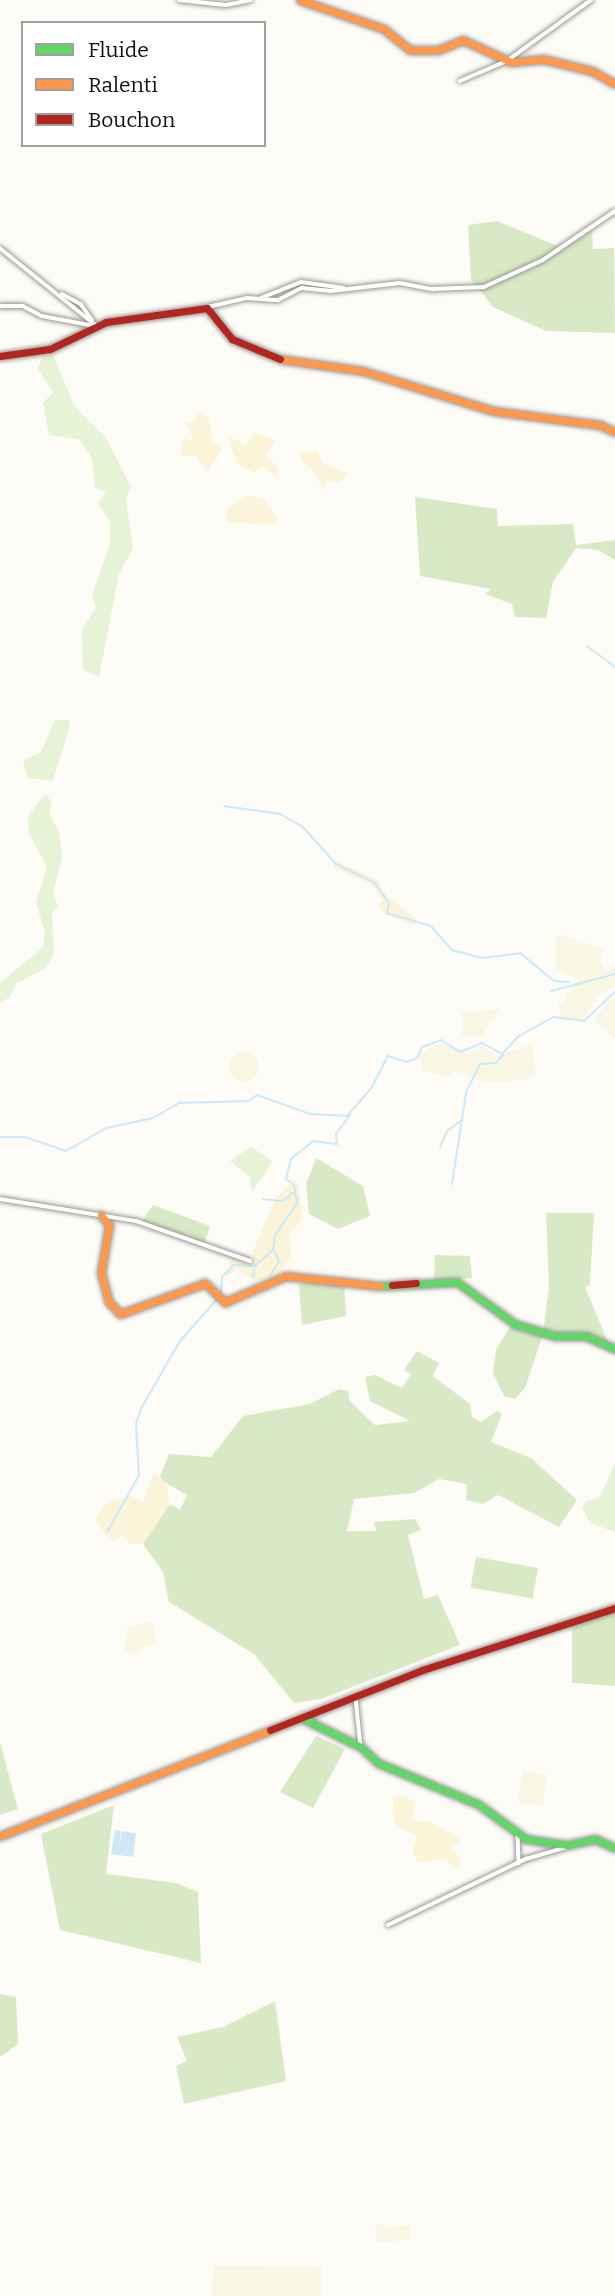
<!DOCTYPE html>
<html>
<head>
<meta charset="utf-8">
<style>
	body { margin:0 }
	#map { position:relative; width:615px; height:2296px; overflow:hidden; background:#fdfcf7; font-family:Bitter,serif }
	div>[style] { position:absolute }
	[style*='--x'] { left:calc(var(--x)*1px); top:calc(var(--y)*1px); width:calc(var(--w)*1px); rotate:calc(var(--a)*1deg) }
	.farmland>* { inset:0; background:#f9f7e4; transform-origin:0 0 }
	.round { border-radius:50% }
	.green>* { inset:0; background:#e7f3d7 }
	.forest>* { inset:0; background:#d8eac5; transform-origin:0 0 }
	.sand>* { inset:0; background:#fcf4d9 }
	.water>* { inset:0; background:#cde8f7 }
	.stream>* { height:2px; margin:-1px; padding:0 1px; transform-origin:1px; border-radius:1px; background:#cde8f7 }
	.roads { filter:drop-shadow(0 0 2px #979795) drop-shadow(0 0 2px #979795) }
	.street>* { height:3.5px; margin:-1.75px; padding:0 1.75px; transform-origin:1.75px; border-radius:1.75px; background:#fffffe }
	.fast>* { height:7px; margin:-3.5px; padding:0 3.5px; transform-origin:3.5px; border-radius:3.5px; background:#63d668 }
	.slow>* { height:7px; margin:-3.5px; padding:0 3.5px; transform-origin:3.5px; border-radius:3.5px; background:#ff974d }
	.jam>* { height:7px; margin:-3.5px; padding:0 3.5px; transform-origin:3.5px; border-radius:3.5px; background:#b3261e }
	span { translate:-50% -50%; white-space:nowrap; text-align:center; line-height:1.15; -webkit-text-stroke:7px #fff; paint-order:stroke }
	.legend { position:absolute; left:21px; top:21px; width:245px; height:126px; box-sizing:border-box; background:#fff; border:2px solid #a0a0a0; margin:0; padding:9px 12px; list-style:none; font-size:21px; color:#111 }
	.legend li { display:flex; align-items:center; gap:14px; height:35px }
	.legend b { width:35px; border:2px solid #a0a0a0 }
</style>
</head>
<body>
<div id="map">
	<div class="farmland">
		<i style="clip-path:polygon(560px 934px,603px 949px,600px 961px,606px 972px,615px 967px,615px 987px,600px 993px,584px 1019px,563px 1020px,557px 1003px,565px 1002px,566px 993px,580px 980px,556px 969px,555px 940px)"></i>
		<i style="clip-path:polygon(615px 994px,615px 1039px,594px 1019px)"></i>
		<i style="clip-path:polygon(500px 1008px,482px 1037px,462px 1035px,462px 1013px)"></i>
		<i style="clip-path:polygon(441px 1042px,467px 1054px,482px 1045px,496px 1056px,532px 1044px,535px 1070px,531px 1079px,487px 1083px,454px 1071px,450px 1077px,424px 1071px,419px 1055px)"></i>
		<i class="round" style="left:229px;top:1052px;width:30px;height:30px"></i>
		<i style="clip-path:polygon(152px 1621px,156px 1644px,144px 1646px,136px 1656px,124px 1653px,127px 1628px)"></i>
		<i style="left:523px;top:1771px;width:25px;height:32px;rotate:9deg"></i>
		<i style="clip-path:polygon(385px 2223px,386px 2227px,410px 2225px,410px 2240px,377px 2242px,375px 2225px)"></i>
		<i style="left:213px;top:2265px;width:109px;height:31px;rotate:1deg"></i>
	</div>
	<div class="green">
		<i style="clip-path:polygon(53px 355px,75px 407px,106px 438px,131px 487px,126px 499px,133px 548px,119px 574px,99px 677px,83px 670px,82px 629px,96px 607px,92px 595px,110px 544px,110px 522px,98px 503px,106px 492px,95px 488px,92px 459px,80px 440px,49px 435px,43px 403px,53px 392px,37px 368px,43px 357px)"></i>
		<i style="clip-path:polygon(55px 720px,68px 720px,70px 725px,53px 781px,28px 778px,23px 761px,41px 752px)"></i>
		<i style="clip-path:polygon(45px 794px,52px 802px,49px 813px,59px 832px,62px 857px,53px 893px,58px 906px,52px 913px,54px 954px,45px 968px,17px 983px,9px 998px,0 1002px,0 983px,43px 947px,45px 931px,36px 904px,47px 867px,29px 833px,28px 816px)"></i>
		<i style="clip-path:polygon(251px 1147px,273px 1161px,252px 1192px,250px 1177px,230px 1161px)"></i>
		<i style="clip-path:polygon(615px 1463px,615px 1532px,590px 1523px,582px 1508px,586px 1501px,599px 1498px)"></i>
	</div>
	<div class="forest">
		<i style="clip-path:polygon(497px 221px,562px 248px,592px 228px,593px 249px,614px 248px,615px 333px,546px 331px,493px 307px,471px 279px,468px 225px)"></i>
		<i style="clip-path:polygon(415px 497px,497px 509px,498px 526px,573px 524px,576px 545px,615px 540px,615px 560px,598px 550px,576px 548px,553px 582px,546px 618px,515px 617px,512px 604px,485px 594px,491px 589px,420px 576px)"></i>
		<i style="clip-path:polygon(316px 1158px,363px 1186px,370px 1216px,338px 1229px,309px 1214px,306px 1184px)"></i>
		<i style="clip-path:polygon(153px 1205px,210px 1226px,204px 1244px,141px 1223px)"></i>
		<i style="clip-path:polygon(546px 1213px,594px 1213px,590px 1285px,585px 1287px,610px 1347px,592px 1337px,543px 1334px,525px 1388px,515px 1399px,504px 1396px,493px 1373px,496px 1349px,513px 1323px,543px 1334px,549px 1287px)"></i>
		<i style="clip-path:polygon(435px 1255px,470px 1256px,472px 1278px,434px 1280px)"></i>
		<i style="clip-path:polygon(344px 1281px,346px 1316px,302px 1325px,299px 1284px)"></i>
		<i style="clip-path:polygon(417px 1351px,439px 1363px,433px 1376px,470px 1404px,472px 1417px,481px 1422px,497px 1411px,502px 1414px,491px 1442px,531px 1458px,577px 1500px,559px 1527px,498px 1495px,483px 1504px,466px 1500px,467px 1484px,439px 1479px,414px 1493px,354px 1499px,347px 1531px,376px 1531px,374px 1522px,415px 1519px,421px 1530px,408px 1535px,424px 1599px,438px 1595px,460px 1645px,321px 1699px,294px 1703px,254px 1654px,169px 1602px,163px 1572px,143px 1544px,170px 1504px,180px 1510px,187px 1495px,159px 1479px,169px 1454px,211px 1457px,243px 1416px,310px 1404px,339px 1389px,348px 1391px,349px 1400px,375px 1425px,410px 1421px,370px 1401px,365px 1377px,375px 1375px,402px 1388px,411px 1374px,404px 1370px)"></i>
		<i style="left:476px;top:1557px;width:63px;height:31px;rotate:10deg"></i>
		<i style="clip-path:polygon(615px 1608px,615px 1686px,572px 1683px,572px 1620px)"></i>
		<i style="clip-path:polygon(316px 1736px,345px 1749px,313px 1808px,280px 1792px)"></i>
		<i style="clip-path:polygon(0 1742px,18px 1809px,0 1815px)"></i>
		<i style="clip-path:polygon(114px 1805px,106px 1874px,176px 1883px,198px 1892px,201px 1963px,60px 1930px,41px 1834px)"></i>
		<i style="clip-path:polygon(0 1994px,16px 1997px,18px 2044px,0 2057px)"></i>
		<i style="clip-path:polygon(275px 2001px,286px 2081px,184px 2104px,176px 2066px,187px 2061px,177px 2037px,223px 2027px)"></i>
	</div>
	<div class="sand">
		<i style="clip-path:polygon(198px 411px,209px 418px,213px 442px,223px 447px,208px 472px,196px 456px,182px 456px,181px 451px,182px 441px,194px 440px,185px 423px,195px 421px)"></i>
		<i style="clip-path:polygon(254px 432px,276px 441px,266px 454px,279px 469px,278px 479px,263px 466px,255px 473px,237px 464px,227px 435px,245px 445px)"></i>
		<i style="clip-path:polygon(317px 450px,324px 464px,347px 473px,340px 483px,327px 481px,323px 491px,316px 475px,300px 459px,301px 454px)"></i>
		<i style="clip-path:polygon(247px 495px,263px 498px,278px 520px,269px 525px,227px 522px,227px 509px)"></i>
		<i style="clip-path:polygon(334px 860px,379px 881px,380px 891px,417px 919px,415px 926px,384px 914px,377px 906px,383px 900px,373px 886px,335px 868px)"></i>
		<i style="clip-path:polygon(293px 1180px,298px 1183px,303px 1218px,289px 1236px,291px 1255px,279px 1275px,257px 1282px,237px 1269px,226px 1277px,232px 1256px,254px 1263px,253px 1251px,275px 1199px)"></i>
		<i style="clip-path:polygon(154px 1472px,166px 1483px,170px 1504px,143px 1544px,131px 1544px,122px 1536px,112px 1543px,95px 1519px,108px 1501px,130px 1496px,144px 1501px)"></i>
		<i style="clip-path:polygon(403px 1796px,416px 1802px,412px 1820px,431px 1822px,462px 1840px,451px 1847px,461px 1859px,458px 1869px,444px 1859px,418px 1863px,412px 1851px,417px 1836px,394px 1825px,393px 1797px)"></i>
	</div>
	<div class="water">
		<i style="clip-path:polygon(115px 1830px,121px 1831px,119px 1847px,122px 1831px,136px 1833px,133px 1857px,111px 1854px)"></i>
	</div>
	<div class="stream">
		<i style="--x:587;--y:646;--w:35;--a:37"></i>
		<i style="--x:224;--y:806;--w:57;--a:8.1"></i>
		<i style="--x:280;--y:814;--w:26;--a:29"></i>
		<i style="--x:303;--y:827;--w:50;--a:48.3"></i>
		<i style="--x:336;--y:864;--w:43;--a:26"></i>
		<i style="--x:375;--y:883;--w:24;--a:55"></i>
		<i style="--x:389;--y:903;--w:10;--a:101"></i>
		<i style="--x:387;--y:913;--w:46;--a:16.5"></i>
		<i style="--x:431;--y:926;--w:32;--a:49"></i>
		<i style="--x:452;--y:950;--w:31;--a:15"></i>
		<i style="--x:482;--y:958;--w:38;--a:-7"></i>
		<i style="--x:520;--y:953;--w:44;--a:39.5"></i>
		<i style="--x:554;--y:981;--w:15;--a:4"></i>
		<i style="--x:551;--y:991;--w:66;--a:-14.9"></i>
		<i style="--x:0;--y:1137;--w:25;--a:0"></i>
		<i style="--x:25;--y:1137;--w:43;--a:18.9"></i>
		<i style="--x:66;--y:1151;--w:46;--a:-29.9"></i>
		<i style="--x:106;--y:1128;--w:48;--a:-12"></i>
		<i style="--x:153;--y:1118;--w:30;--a:-30"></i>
		<i style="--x:179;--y:1103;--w:70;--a:-1.6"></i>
		<i style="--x:249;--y:1101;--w:10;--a:-37"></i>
		<i style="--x:257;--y:1095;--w:56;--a:19.7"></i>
		<i style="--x:310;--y:1114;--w:37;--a:3"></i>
		<i style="--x:347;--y:1116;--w:38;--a:-49"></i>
		<i style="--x:372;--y:1087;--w:35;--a:-63"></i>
		<i style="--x:388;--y:1056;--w:19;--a:18"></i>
		<i style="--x:406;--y:1062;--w:12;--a:-20"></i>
		<i style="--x:417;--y:1058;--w:12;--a:-66"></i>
		<i style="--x:422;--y:1047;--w:20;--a:-20"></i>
		<i style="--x:441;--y:1040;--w:22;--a:32"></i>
		<i style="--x:460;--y:1052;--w:24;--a:-22"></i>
		<i style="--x:482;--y:1043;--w:23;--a:29"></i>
		<i style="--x:502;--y:1054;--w:25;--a:-47"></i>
		<i style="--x:519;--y:1036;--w:39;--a:-29"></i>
		<i style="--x:553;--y:1017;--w:31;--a:7"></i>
		<i style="--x:584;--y:1021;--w:42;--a:-43.1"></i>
		<i style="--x:440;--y:1147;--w:17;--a:-66"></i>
		<i style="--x:447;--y:1131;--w:19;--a:-36"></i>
		<i style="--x:452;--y:1184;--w:93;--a:-81.3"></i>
		<i style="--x:466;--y:1092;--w:31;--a:-63"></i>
		<i style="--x:480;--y:1064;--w:16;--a:-4"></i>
		<i style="--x:496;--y:1063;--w:11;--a:-49"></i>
		<i style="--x:263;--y:1199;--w:19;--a:6"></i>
		<i style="--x:282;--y:1201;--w:14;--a:-36"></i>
		<i style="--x:270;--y:1276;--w:17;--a:-59"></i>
		<i style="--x:279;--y:1261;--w:12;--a:-114"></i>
		<i style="--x:253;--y:1277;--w:11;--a:-80"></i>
		<i style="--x:221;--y:1293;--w:16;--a:-86"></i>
		<i style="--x:222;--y:1277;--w:17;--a:-45"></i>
		<i style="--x:234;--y:1265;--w:21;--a:3"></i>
		<i style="--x:255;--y:1266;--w:24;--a:-42"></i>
		<i style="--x:273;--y:1250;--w:15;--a:-82"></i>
		<i style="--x:275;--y:1235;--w:38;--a:-55"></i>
		<i style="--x:297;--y:1204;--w:19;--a:-99"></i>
		<i style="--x:294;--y:1185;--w:10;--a:-143"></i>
		<i style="--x:286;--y:1179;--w:21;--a:-76"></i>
		<i style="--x:291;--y:1159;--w:28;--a:-39"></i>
		<i style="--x:313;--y:1141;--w:24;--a:7"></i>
		<i style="--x:337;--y:1144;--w:10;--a:-96"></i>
		<i style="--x:336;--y:1134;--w:24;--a:-54"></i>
		<i style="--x:108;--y:1531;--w:64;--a:-61"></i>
		<i style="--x:139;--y:1475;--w:51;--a:-93.4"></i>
		<i style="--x:136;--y:1424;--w:18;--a:-71"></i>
		<i style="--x:142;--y:1407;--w:76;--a:-60.1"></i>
		<i style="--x:180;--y:1341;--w:57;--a:-48.5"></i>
	</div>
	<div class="roads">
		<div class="street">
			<i style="--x:179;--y:0;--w:47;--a:6.1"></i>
			<i style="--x:226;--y:5;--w:25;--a:-11"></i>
			<i style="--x:460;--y:81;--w:51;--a:-23.1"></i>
			<i style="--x:507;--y:61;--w:104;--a:-36"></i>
			<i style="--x:0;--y:248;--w:124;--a:38.8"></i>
			<i style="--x:62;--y:294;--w:21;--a:28"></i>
			<i style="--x:81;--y:304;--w:19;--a:55"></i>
			<i style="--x:261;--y:298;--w:43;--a:-21.8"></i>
			<i style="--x:301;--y:282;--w:43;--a:7.9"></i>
			<i style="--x:0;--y:306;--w:23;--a:0"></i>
			<i style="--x:23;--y:306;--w:21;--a:28"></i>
			<i style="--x:42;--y:316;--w:54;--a:10.7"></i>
			<i style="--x:208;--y:307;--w:40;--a:-13"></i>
			<i style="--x:247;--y:298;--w:31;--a:4"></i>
			<i style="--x:278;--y:300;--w:27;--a:-27"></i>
			<i style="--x:302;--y:288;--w:29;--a:6"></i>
			<i style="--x:331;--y:291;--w:69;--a:-6.6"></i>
			<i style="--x:400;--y:283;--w:33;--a:11"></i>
			<i style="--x:432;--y:289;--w:52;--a:-2.2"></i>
			<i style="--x:484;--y:287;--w:65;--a:-24.6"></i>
			<i style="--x:543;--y:260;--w:87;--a:-34.2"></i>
			<i style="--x:0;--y:1199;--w:138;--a:9.2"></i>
			<i style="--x:136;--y:1221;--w:121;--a:19.3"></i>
			<i style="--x:356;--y:1698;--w:49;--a:84.2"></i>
			<i style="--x:518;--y:1834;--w:29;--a:88"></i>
			<i style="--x:388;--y:1925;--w:153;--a:-25.6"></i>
			<i style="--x:526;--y:1859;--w:50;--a:-16.3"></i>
		</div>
		<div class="fast">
			<i style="--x:380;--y:1286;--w:77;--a:-3"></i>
			<i style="--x:457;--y:1282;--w:72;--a:35.9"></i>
			<i style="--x:515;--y:1324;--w:42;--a:16.7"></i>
			<i style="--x:555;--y:1336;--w:31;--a:0"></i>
			<i style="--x:586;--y:1336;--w:32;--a:24"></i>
			<i style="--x:302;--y:1718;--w:66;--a:26.2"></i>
			<i style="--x:361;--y:1747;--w:23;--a:43"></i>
			<i style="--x:378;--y:1763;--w:108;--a:22.3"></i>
			<i style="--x:478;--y:1804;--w:59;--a:36.1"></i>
			<i style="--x:526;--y:1839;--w:41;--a:8.3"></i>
			<i style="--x:567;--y:1845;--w:29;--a:-12"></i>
			<i style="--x:595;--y:1839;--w:22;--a:24"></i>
		</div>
		<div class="slow">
			<i style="--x:300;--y:0;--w:89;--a:19"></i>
			<i style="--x:384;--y:29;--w:33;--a:39"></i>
			<i style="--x:410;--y:50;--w:28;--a:0"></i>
			<i style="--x:438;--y:50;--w:27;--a:-22"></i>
			<i style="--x:463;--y:40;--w:53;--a:24.6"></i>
			<i style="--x:511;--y:62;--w:32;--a:-5"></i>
			<i style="--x:543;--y:59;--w:50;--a:13.8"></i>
			<i style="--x:592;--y:71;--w:26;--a:29"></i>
			<i style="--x:280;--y:359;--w:84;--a:8.2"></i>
			<i style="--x:363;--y:371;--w:137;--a:17"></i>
			<i style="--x:494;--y:411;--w:107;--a:7.5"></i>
			<i style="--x:600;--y:425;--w:17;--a:25"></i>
			<i style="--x:101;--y:1215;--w:13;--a:51"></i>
			<i style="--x:109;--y:1225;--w:49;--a:99.5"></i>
			<i style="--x:101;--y:1273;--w:30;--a:75"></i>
			<i style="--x:109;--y:1302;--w:16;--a:47"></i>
			<i style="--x:120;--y:1314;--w:90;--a:-20"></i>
			<i style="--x:205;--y:1283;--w:28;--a:44"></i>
			<i style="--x:225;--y:1302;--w:66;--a:-23.1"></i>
			<i style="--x:286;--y:1276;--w:95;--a:6.1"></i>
			<i style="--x:0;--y:1836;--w:290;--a:-21.4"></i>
		</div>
		<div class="jam">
			<i style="--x:0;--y:356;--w:50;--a:-8"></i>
			<i style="--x:50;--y:349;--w:62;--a:-25.7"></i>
			<i style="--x:106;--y:322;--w:102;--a:-7.9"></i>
			<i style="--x:207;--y:308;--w:40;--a:51"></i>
			<i style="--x:232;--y:339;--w:52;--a:22.6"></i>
			<i style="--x:392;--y:1285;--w:24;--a:-5"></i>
			<i style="--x:270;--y:1730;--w:163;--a:-21.5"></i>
			<i style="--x:422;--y:1670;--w:203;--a:-17.8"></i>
		</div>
	</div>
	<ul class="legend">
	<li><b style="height:9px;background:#63d668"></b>Fluide</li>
	<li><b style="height:9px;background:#ff974d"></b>Ralenti</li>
	<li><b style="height:9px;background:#b3261e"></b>Bouchon</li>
	</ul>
</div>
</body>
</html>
